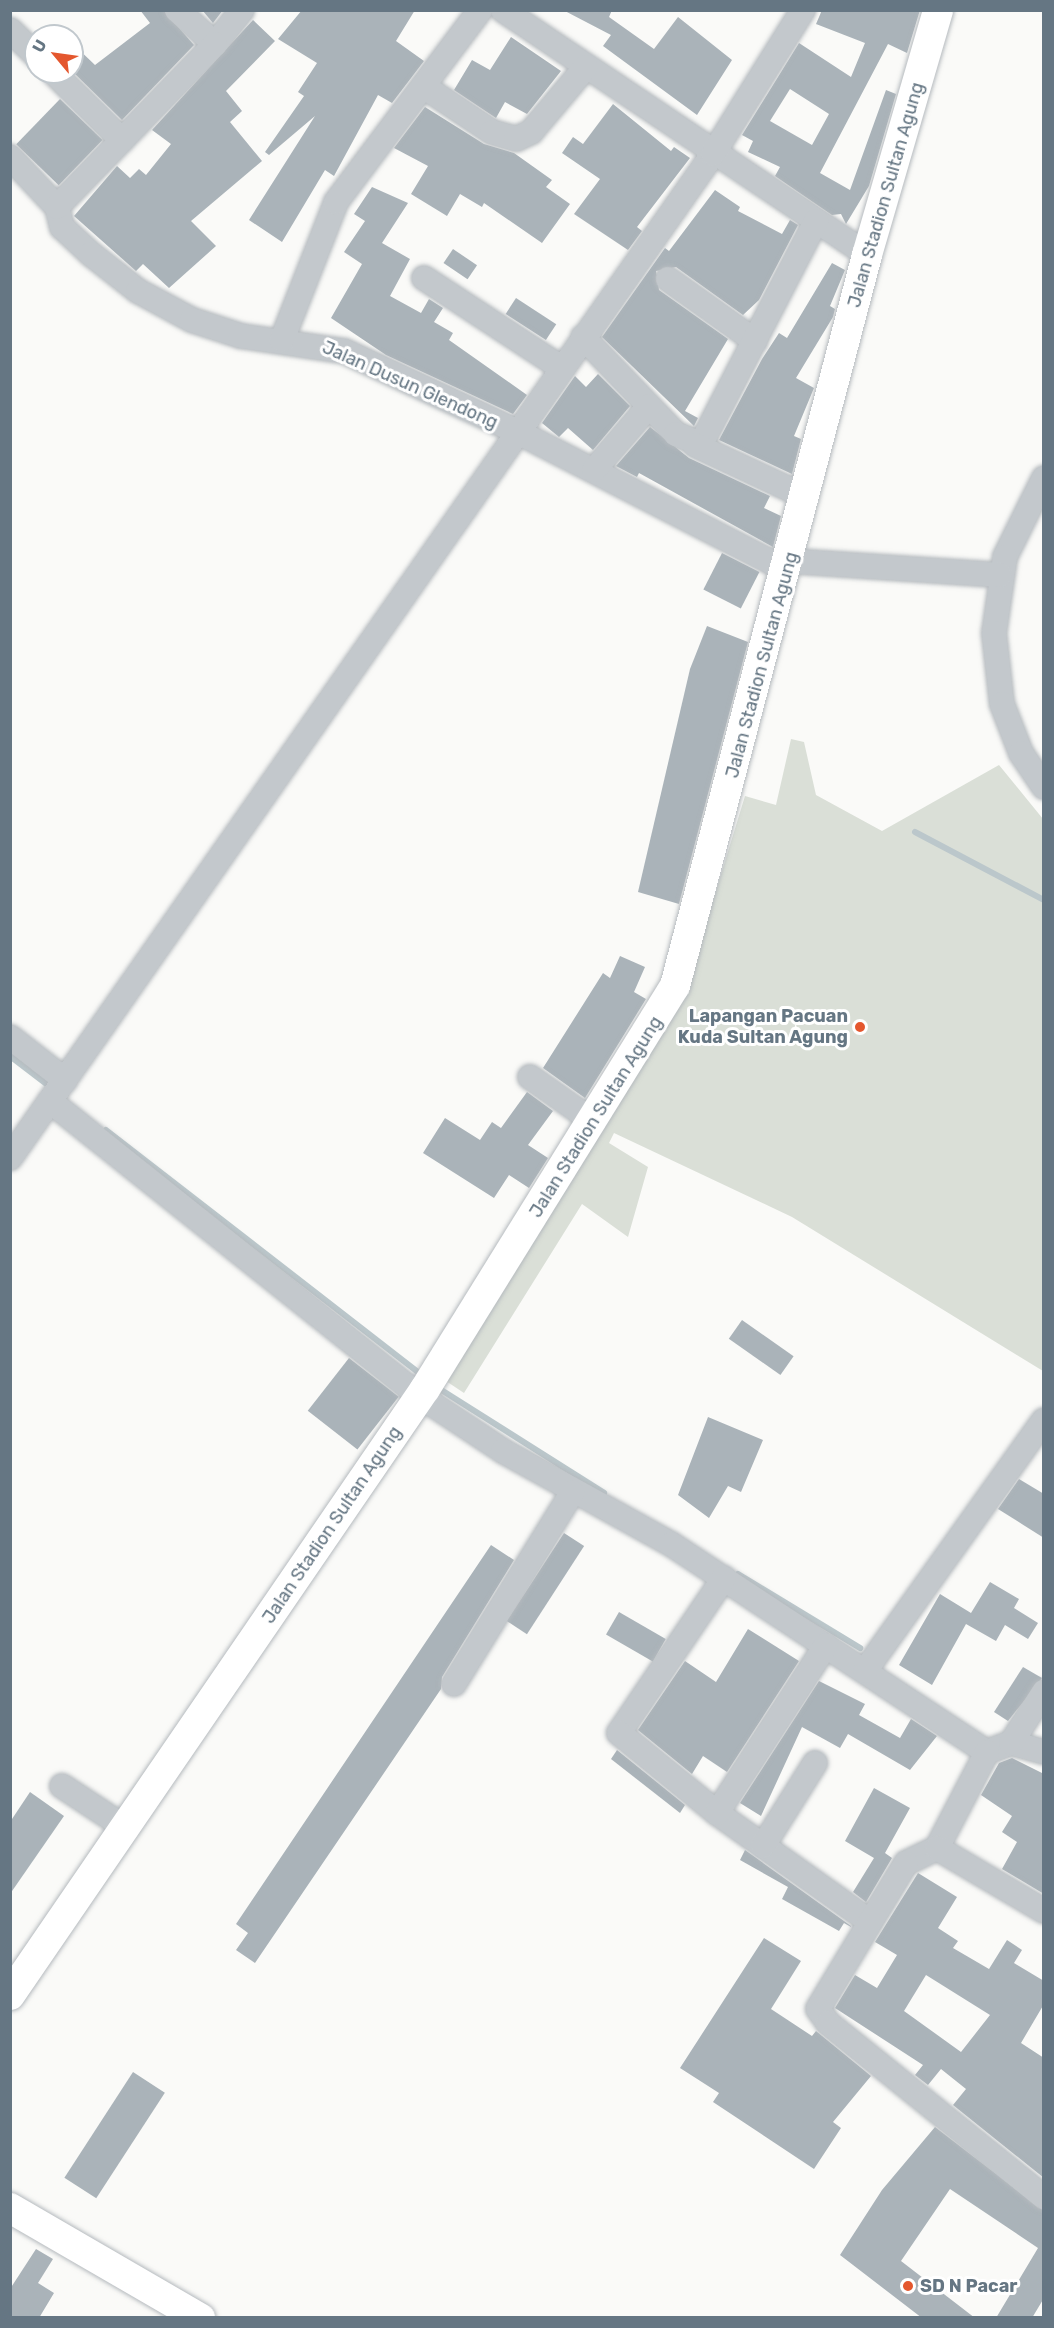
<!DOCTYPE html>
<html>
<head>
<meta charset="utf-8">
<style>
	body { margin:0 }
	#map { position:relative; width:1054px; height:2328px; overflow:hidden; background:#fafaf8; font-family:Rubik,sans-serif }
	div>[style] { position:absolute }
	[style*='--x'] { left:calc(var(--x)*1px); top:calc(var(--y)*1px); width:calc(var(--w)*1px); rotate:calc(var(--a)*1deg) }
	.green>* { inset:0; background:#dadfd7 }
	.stream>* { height:6px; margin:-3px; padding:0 3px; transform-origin:3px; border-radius:3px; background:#bbc7cb }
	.building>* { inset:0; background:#aab3b9; transform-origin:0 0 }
	.roads { filter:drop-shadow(0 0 2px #b5babe) drop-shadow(0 0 2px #b5babe) }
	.minor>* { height:24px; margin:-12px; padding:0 12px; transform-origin:12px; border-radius:12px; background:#c3c8cc }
	.major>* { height:30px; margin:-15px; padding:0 15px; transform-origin:15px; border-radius:15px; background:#fff }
	.dots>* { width:16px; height:16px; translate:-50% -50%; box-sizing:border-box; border:3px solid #fff; border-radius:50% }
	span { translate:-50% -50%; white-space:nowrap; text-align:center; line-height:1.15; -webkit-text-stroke:6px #fff; paint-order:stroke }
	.street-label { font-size:18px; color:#657683 }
	.poi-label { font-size:18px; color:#657683; font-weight:700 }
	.right { translate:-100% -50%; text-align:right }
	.left { translate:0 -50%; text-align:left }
	.frame { position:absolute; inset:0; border:12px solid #657683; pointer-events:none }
	.north { position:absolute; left:24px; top:24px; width:60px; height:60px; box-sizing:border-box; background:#fff; border:2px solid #c1c8cd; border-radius:50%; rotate:299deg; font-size:16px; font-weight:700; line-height:24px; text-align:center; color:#657683 }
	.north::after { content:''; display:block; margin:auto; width:21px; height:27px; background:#e4572e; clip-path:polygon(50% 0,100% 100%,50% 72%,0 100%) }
</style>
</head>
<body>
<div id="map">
	<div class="green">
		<i style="clip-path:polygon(791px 739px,804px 742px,816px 795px,882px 831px,999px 765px,1043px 819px,1043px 1371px,792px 1217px,614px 1133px,609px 1143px,648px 1167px,628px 1237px,582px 1204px,464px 1393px,446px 1381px,684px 995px,745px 796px,776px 805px)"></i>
	</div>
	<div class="stream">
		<i style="--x:915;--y:832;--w:146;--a:27.8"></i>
		<i style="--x:10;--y:1056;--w:54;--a:37.5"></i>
		<i style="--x:106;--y:1130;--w:401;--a:37.8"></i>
		<i style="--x:435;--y:1386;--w:200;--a:32.3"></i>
		<i style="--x:738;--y:1574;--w:143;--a:31.2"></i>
	</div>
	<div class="building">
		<i style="clip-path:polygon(140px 10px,163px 10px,194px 45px,122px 120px,72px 71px,72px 43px,95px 65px,150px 23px)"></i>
		<i style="clip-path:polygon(202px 10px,223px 10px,213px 23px)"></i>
		<i style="clip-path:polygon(302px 10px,415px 10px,396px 41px,424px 61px,392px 103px,378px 95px,334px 176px,325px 170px,282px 242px,249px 220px,315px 116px,269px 155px,265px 152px,304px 96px,298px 92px,317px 63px,278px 39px)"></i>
		<i style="clip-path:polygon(563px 10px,612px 10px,609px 17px,654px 49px,678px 17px,732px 60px,697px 115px,603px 46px,611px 35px)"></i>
		<i style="clip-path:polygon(evenodd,822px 10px,920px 10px,907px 53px,888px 44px,820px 173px,850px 190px,886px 90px,896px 94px,869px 186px,846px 224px,841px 214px,832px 215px,775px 176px,780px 167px,748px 152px,753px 141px,742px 135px,799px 43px,851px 77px,865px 43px,816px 24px,822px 10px,790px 89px,829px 114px,812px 145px,770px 121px,790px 89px)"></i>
		<i style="clip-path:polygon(253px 20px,275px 41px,226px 91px,242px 111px,230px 122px,262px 161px,191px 221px,216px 246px,169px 288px,143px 264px,136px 271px,74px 216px,117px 166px,130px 178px,139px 169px,146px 175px,171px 144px,152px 130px)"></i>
		<i style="clip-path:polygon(511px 37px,561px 71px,527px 114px,505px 102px,496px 118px,454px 90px,472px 60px,490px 70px)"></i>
		<i style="left:60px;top:99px;width:59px;height:63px;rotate:44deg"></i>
		<i style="clip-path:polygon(613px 104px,671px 151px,674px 147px,690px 158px,637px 227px,642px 231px,628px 250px,574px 214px,600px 179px,562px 153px,573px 137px,583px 144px)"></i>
		<i style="clip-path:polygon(425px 107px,484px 144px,514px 153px,552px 180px,546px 187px,570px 204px,542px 243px,484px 203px,482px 207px,460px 194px,447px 216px,411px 194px,428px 166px,394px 148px)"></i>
		<i style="clip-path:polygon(372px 187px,408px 203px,382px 243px,410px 259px,390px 296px,421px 313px,429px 299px,443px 308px,434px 322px,453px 333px,449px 340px,527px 395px,513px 414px,386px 355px,331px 318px,362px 264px,344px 252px,365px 221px,354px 214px)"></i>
		<i style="clip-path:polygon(715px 190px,740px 207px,738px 211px,782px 234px,790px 220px,798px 225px,759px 300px,743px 315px,676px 267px,656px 271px,659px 290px,728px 339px,685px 411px,698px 418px,694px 426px,602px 337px,665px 248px,669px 251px)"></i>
		<i style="left:453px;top:249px;width:29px;height:17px;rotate:34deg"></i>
		<i style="clip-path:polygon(832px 263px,845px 270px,830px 306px,835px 309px,833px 317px,796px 378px,814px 388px,794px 436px,801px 439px,792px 474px,719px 440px,762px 359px,779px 333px,787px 338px)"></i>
		<i style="left:516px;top:298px;width:48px;height:19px;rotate:33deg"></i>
		<i style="clip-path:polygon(598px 374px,630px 406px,593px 450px,568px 428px,559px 437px,542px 423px,575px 376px,586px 387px)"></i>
		<i style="clip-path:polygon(650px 427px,689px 458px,770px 496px,764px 508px,781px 516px,773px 547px,639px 473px,637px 477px,616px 466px)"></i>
		<i style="left:722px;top:553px;width:42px;height:41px;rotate:27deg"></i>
		<i style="clip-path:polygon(707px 626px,748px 642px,679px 904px,638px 892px,690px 669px)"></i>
		<i style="clip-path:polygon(620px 956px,645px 967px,634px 992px,646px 999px,585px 1098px,543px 1068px,603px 973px,610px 978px)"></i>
		<i style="clip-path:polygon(527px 1092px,553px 1111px,528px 1145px,548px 1158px,529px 1188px,509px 1175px,494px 1198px,423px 1153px,445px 1118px,480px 1140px,492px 1122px,501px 1128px)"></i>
		<i style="left:742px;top:1320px;width:63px;height:23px;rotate:35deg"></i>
		<i style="left:349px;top:1358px;width:63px;height:67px;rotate:38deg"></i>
		<i style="clip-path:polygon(708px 1417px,763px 1440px,741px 1492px,728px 1486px,709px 1518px,678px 1495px)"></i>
		<i style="clip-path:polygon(1019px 1479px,1044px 1494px,1044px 1538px,998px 1509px)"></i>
		<i style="left:564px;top:1533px;width:24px;height:105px;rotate:33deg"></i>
		<i style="clip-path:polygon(491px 1545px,514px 1560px,442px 1677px,441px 1689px,255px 1963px,236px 1950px,248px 1933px,236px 1924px)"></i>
		<i style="clip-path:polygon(990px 1582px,1019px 1599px,1014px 1608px,1038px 1623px,1028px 1639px,1005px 1625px,996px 1641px,966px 1624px,932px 1685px,899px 1665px,940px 1594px,971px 1613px)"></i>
		<i style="left:619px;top:1612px;width:54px;height:26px;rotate:30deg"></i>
		<i style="clip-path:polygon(748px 1629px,799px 1661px,727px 1772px,703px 1756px,692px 1774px,638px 1730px,685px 1661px,716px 1682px)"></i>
		<i style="clip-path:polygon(1023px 1667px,1042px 1678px,1008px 1721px,994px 1712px)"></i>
		<i style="clip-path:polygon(819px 1681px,865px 1704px,859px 1715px,900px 1738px,911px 1719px,937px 1736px,910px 1770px,848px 1734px,840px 1748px,802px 1727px,761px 1816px,740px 1803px)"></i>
		<i style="clip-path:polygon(617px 1750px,685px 1805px,680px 1813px,611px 1759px)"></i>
		<i style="clip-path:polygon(1012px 1758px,1044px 1774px,1044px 1894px,1002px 1869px,1017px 1842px,1002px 1832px,1012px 1816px,981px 1795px,999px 1763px)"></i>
		<i style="clip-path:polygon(874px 1788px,910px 1808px,885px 1853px,892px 1858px,866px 1902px,853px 1892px,874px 1858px,845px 1841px)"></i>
		<i style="clip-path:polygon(30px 1792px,64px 1816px,10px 1894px,10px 1822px)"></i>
		<i style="clip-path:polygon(745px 1850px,851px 1926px,851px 1927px,844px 1923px,839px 1931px,782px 1899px,788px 1887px,740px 1860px)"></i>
		<i style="clip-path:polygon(evenodd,918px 1873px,957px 1897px,938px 1928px,958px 1941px,953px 1948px,989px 1969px,1007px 1940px,1022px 1950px,1014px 1963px,1044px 1981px,1044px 2004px,1021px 2043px,1044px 2058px,1044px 2178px,953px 2105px,966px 2089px,941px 2069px,928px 2085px,915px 2075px,923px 2065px,835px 2008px,855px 1975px,877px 1988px,897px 1955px,875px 1942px,918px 1873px,926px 1975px,990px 2015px,961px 2052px,904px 2011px,926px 1975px)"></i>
		<i style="clip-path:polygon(764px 1938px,801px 1961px,771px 2009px,812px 2036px,816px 2031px,871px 2076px,833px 2122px,841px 2128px,814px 2169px,713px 2102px,719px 2093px,680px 2068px)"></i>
		<i style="left:133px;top:2072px;width:38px;height:126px;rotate:33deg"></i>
		<i style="clip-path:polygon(935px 2127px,1044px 2211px,1044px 2298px,1032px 2318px,996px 2318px,1038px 2248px,950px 2189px,901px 2261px,975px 2318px,922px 2318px,840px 2255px,882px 2190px)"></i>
		<i style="clip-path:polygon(36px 2249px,53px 2259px,38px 2283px,54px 2293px,39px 2318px,10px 2318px,10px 2289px)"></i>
	</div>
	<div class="roads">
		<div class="minor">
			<i style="--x:177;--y:10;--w:51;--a:41.8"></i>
			<i style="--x:215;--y:44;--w:43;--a:-51.5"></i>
			<i style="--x:503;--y:10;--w:439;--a:33.9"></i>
			<i style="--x:10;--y:30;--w:36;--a:44"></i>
			<i style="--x:53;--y:72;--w:97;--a:44.6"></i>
			<i style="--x:423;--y:86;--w:83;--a:33.7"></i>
			<i style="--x:492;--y:132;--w:25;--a:16"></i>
			<i style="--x:516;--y:139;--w:17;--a:-25"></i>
			<i style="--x:531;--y:132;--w:85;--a:-49.8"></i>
			<i style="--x:10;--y:157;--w:69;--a:46.8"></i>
			<i style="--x:57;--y:207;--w:21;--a:76"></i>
			<i style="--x:62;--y:227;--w:40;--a:43"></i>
			<i style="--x:91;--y:254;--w:60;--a:38.2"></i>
			<i style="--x:138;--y:291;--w:61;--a:28.2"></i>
			<i style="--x:192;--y:320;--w:52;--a:18.1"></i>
			<i style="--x:241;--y:336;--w:104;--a:8.3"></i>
			<i style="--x:344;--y:351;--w:194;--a:25"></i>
			<i style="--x:520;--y:433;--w:300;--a:27.2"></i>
			<i style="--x:57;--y:207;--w:227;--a:-45.9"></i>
			<i style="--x:424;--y:278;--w:163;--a:33.2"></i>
			<i style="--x:668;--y:279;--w:107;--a:35.5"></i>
			<i style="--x:583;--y:337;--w:134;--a:46.2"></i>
			<i style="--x:676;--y:434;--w:27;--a:22"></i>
			<i style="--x:701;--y:444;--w:251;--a:-62.7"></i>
			<i style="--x:282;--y:340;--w:148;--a:-68.6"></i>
			<i style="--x:336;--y:202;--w:240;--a:-53.1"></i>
			<i style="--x:695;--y:445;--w:123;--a:25.1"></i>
			<i style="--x:594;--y:470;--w:84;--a:-49.3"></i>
			<i style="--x:1044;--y:478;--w:88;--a:116.3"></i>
			<i style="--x:1005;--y:557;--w:77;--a:98.2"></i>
			<i style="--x:994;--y:633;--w:71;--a:83.6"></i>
			<i style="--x:1002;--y:704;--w:53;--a:68.8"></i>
			<i style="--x:1021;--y:753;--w:41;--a:55.9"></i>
			<i style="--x:790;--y:561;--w:210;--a:3.8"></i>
			<i style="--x:10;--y:1037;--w:70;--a:38"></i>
			<i style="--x:530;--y:1077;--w:78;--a:35.1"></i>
			<i style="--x:50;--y:1101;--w:473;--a:38.6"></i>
			<i style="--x:420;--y:1396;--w:100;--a:33.5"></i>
			<i style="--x:503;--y:1451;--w:192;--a:29"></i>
			<i style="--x:671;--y:1544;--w:378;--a:33.4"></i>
			<i style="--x:987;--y:1752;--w:26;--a:-21"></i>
			<i style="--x:1011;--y:1743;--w:34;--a:15"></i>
			<i style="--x:10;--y:1158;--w:1226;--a:-55"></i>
			<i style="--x:713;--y:154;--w:170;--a:-58"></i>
			<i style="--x:724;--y:1578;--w:187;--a:124.1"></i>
			<i style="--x:619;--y:1733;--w:127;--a:39.2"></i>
			<i style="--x:717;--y:1813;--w:186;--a:35.4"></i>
			<i style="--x:865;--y:1671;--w:308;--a:-54.5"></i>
			<i style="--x:454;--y:1684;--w:225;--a:-58.3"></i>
			<i style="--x:1011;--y:1743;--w:61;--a:-57.1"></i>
			<i style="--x:987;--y:1752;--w:108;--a:117.5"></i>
			<i style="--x:937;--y:1848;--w:34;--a:154"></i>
			<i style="--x:906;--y:1863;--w:170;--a:121.1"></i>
			<i style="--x:818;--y:2009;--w:17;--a:54"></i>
			<i style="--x:828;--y:2023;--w:277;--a:38.9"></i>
			<i style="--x:62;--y:1786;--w:77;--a:33.3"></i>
			<i style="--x:717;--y:1813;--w:200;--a:-57"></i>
			<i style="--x:763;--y:1846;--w:98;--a:-57.9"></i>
			<i style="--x:937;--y:1848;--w:124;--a:30.5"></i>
		</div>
		<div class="major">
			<i style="--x:10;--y:1995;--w:734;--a:-55.6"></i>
			<i style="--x:425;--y:1389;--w:474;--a:-58.2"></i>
			<i style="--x:675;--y:986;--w:756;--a:-75.28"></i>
			<i style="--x:867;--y:255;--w:255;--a:-73.8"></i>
			<i style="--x:10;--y:2208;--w:220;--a:30.1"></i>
		</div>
	</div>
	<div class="dots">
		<i style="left:860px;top:1027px;background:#e4572e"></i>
		<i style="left:908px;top:2286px;background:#e4572e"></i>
	</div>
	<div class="street-label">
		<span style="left:886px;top:195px;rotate:-74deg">Jalan Stadion Sultan Agung</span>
		<span style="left:410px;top:385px;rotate:24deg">Jalan Dusun Glendong</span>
		<span style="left:762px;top:665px;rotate:-75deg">Jalan Stadion Sultan Agung</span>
		<span style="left:596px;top:1117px;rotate:-58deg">Jalan Stadion Sultan Agung</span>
		<span style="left:332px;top:1525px;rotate:-56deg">Jalan Stadion Sultan Agung</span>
	</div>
	<div class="poi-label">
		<span class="right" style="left:848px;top:1027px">Lapangan Pacuan<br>Kuda Sultan Agung</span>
		<span class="left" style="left:920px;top:2286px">SD N Pacar</span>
	</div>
	<div class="frame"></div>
	<div class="north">U</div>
</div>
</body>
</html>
